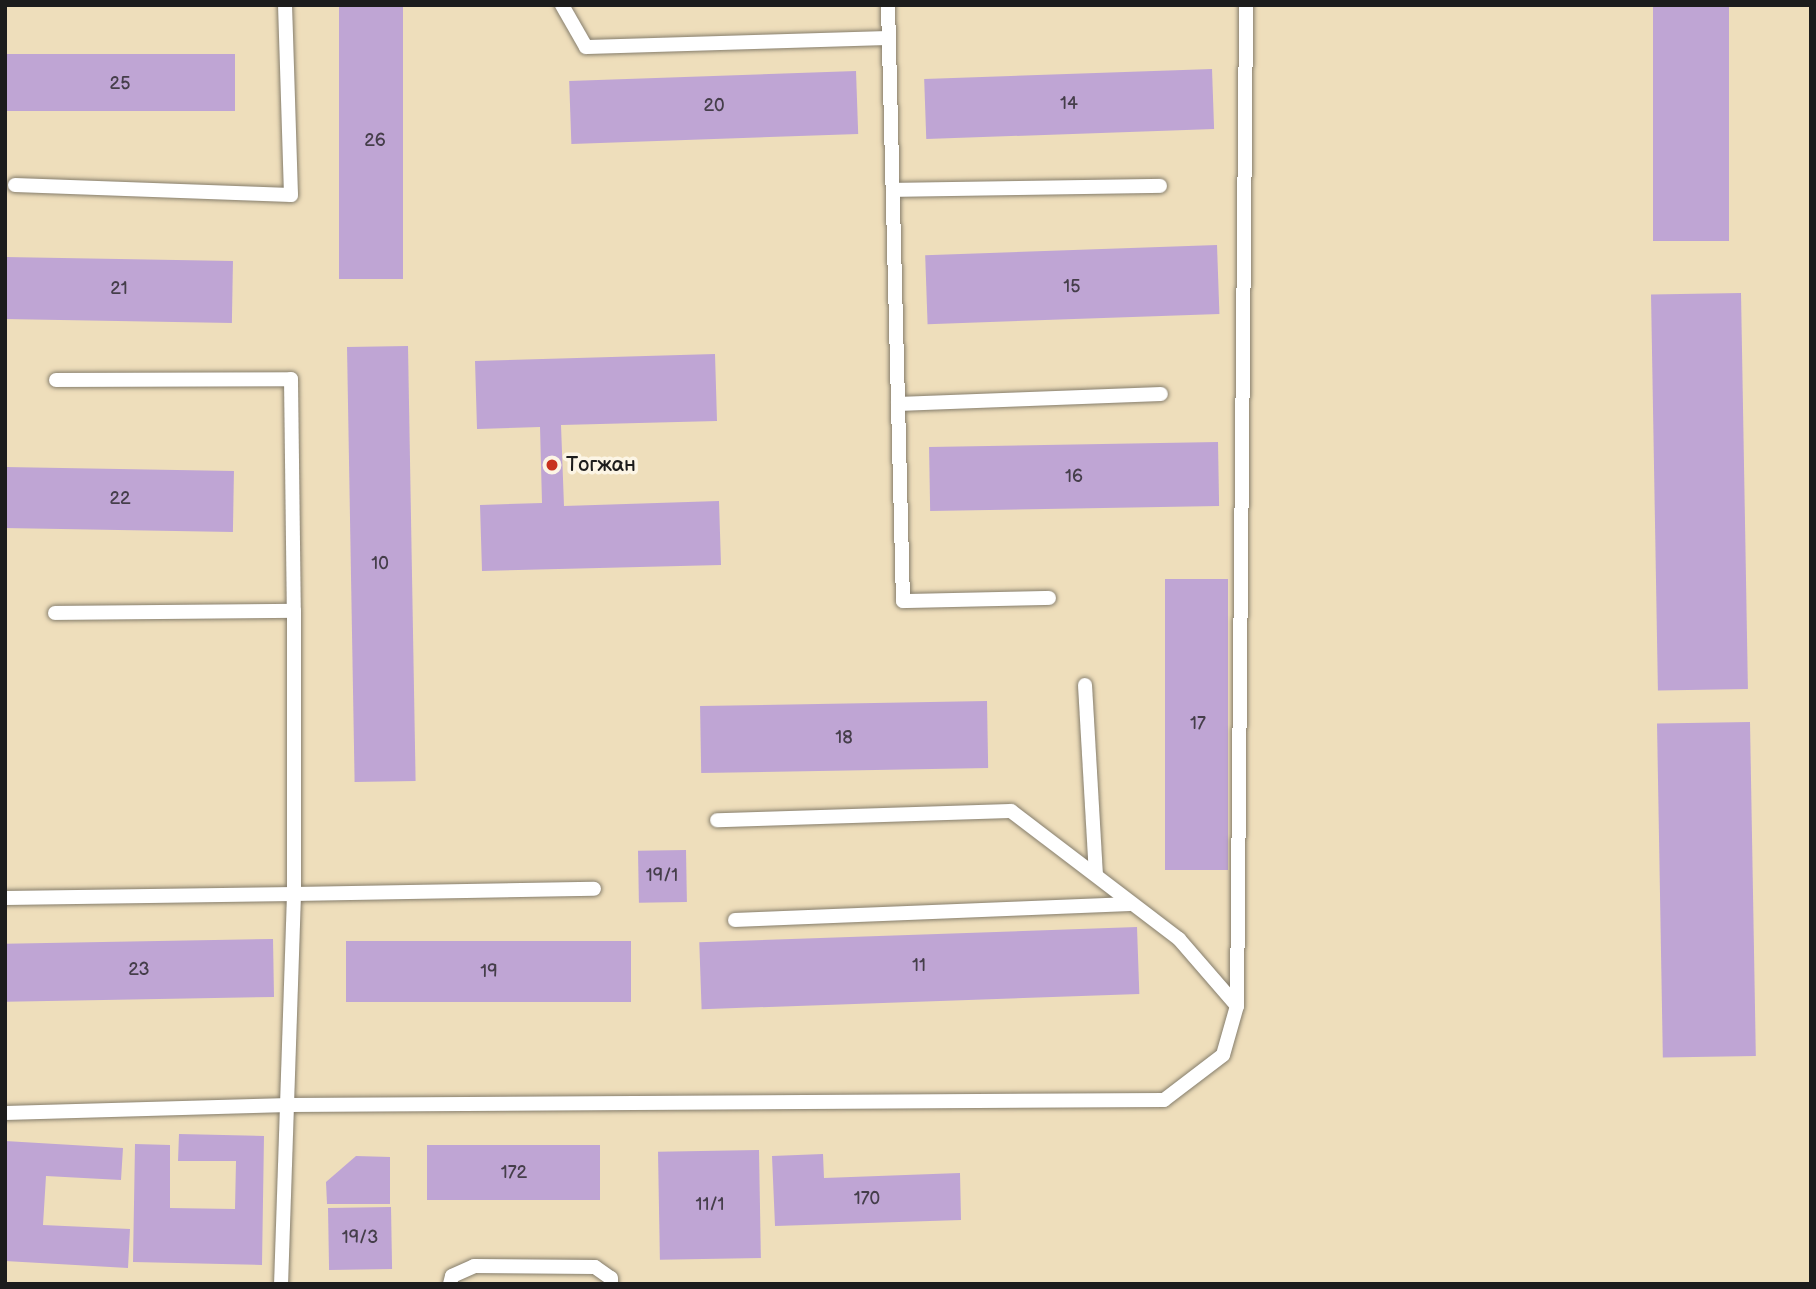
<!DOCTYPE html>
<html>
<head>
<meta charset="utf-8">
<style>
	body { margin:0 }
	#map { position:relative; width:1816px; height:1289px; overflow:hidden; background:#eedebb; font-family:"Balsamiq Sans",sans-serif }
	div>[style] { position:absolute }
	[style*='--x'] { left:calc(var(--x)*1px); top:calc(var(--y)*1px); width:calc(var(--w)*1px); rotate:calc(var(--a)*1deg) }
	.building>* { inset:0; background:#bfa5d4; transform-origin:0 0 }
	.roads { filter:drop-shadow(0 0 2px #857d6c) drop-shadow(0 0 2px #857d6c) }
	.service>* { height:14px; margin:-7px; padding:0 7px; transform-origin:7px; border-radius:7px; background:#fff }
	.dots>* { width:19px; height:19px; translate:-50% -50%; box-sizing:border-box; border:4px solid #fcf5e5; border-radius:50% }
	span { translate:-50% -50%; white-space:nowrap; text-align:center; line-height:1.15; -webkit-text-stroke:7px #fcf5e5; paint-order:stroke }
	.number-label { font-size:18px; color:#453e4a }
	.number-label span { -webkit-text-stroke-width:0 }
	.poi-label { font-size:21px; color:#1c1c1c }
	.left { translate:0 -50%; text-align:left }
	.frame { position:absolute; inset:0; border:7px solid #1c1c1c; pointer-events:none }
</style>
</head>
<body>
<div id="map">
	<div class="building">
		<i style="left:339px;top:5px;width:64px;height:274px"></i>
		<i style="left:1653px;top:5px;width:76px;height:236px"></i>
		<i style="left:5px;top:54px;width:230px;height:57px"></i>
		<i style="left:1212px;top:69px;width:60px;height:288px;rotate:88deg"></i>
		<i style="left:856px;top:71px;width:63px;height:287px;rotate:88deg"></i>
		<i style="left:1217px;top:245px;width:69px;height:292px;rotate:88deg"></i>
		<i style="left:5px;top:257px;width:228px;height:62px;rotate:1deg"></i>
		<i style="left:1741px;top:293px;width:396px;height:90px;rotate:89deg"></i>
		<i style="left:408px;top:346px;width:435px;height:61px;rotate:89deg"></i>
		<i style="clip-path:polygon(715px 354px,717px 421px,561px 425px,564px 506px,719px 501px,721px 565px,482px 571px,480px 505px,542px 503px,540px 427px,477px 429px,475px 361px)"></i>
		<i style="left:1218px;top:442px;width:64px;height:289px;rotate:89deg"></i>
		<i style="left:5px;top:467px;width:229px;height:61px;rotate:1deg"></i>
		<i style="left:1165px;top:579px;width:63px;height:291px"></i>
		<i style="left:987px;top:701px;width:67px;height:287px;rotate:89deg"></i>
		<i style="left:1750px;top:722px;width:334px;height:93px;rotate:89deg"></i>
		<i style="left:686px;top:850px;width:52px;height:48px;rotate:89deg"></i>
		<i style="left:1137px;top:927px;width:67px;height:438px;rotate:88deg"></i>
		<i style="left:273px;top:939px;width:58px;height:268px;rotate:89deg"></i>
		<i style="left:631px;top:941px;width:61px;height:285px;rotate:90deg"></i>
		<i style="clip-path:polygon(179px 1134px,264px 1136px,262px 1265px,133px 1262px,135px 1144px,170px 1145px,170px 1208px,235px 1209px,236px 1161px,178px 1161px)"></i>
		<i style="clip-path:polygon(5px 1141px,123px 1148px,121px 1180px,46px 1176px,43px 1225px,130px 1229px,128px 1268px,5px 1261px)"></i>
		<i style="left:600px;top:1145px;width:55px;height:173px;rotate:90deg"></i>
		<i style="left:759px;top:1150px;width:108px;height:101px;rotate:89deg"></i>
		<i style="clip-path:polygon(823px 1154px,824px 1178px,960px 1173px,961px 1220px,775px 1226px,772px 1156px)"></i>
		<i style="clip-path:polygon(356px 1156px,390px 1157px,390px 1204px,327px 1204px,326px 1182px)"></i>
		<i style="left:391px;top:1207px;width:62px;height:63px;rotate:89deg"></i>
	</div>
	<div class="roads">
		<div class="service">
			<i style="--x:562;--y:5;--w:48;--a:60.3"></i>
			<i style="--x:586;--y:47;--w:303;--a:-1.7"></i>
			<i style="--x:888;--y:5;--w:596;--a:88.56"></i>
			<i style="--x:903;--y:601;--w:146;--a:-1.2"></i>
			<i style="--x:15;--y:185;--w:276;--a:2.1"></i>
			<i style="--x:291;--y:195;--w:190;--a:-91.8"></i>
			<i style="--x:893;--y:190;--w:267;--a:-0.9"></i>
			<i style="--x:56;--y:380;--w:235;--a:-0.2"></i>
			<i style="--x:291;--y:379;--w:232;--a:89.3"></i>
			<i style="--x:898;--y:404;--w:263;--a:-2.2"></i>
			<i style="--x:55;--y:613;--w:239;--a:-0.5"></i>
			<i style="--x:294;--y:611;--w:283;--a:90"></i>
			<i style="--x:294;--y:894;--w:300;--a:-1"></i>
			<i style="--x:1085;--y:685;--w:189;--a:86.7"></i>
			<i style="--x:5;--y:898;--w:289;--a:-0.8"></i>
			<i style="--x:294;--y:894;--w:390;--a:91.9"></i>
			<i style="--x:735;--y:920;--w:395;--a:-2.3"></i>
			<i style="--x:1237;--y:1006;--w:1001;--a:-89.48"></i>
			<i style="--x:5;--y:1113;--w:284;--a:-1.6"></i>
			<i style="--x:289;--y:1105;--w:875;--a:-0.33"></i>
			<i style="--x:1164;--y:1100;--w:74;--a:-37.3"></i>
			<i style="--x:1223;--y:1055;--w:51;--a:-74.1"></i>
			<i style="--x:1237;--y:1006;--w:89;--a:-130.9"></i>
			<i style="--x:1179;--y:939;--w:211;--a:-142.7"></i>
			<i style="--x:1011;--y:811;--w:294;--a:178.2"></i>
			<i style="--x:450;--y:1284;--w:8;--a:-76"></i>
			<i style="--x:452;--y:1276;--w:24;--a:-24"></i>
			<i style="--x:474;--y:1266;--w:121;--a:0.5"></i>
			<i style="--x:595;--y:1267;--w:19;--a:35"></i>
			<i style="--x:611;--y:1278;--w:6;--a:90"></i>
		</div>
	</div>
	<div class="dots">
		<i style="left:552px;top:465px;background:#c8321e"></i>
	</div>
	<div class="number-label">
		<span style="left:120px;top:84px">25</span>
		<span style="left:1069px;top:104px">14</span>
		<span style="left:714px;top:106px">20</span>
		<span style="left:375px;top:141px">26</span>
		<span style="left:1072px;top:287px">15</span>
		<span style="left:119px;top:289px">21</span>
		<span style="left:1074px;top:477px">16</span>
		<span style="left:120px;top:499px">22</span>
		<span style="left:380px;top:564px">10</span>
		<span style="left:1198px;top:724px">17</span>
		<span style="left:844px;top:738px">18</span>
		<span style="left:662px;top:876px">19/1</span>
		<span style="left:919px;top:966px">11</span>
		<span style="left:139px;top:970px">23</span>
		<span style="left:489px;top:972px">19</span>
		<span style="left:514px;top:1173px">172</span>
		<span style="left:867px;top:1199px">170</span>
		<span style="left:710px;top:1205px">11/1</span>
		<span style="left:360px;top:1238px">19/3</span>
	</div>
	<div class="poi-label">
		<span class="left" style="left:566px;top:465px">Тогжан</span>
	</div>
	<div class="frame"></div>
</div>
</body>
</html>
